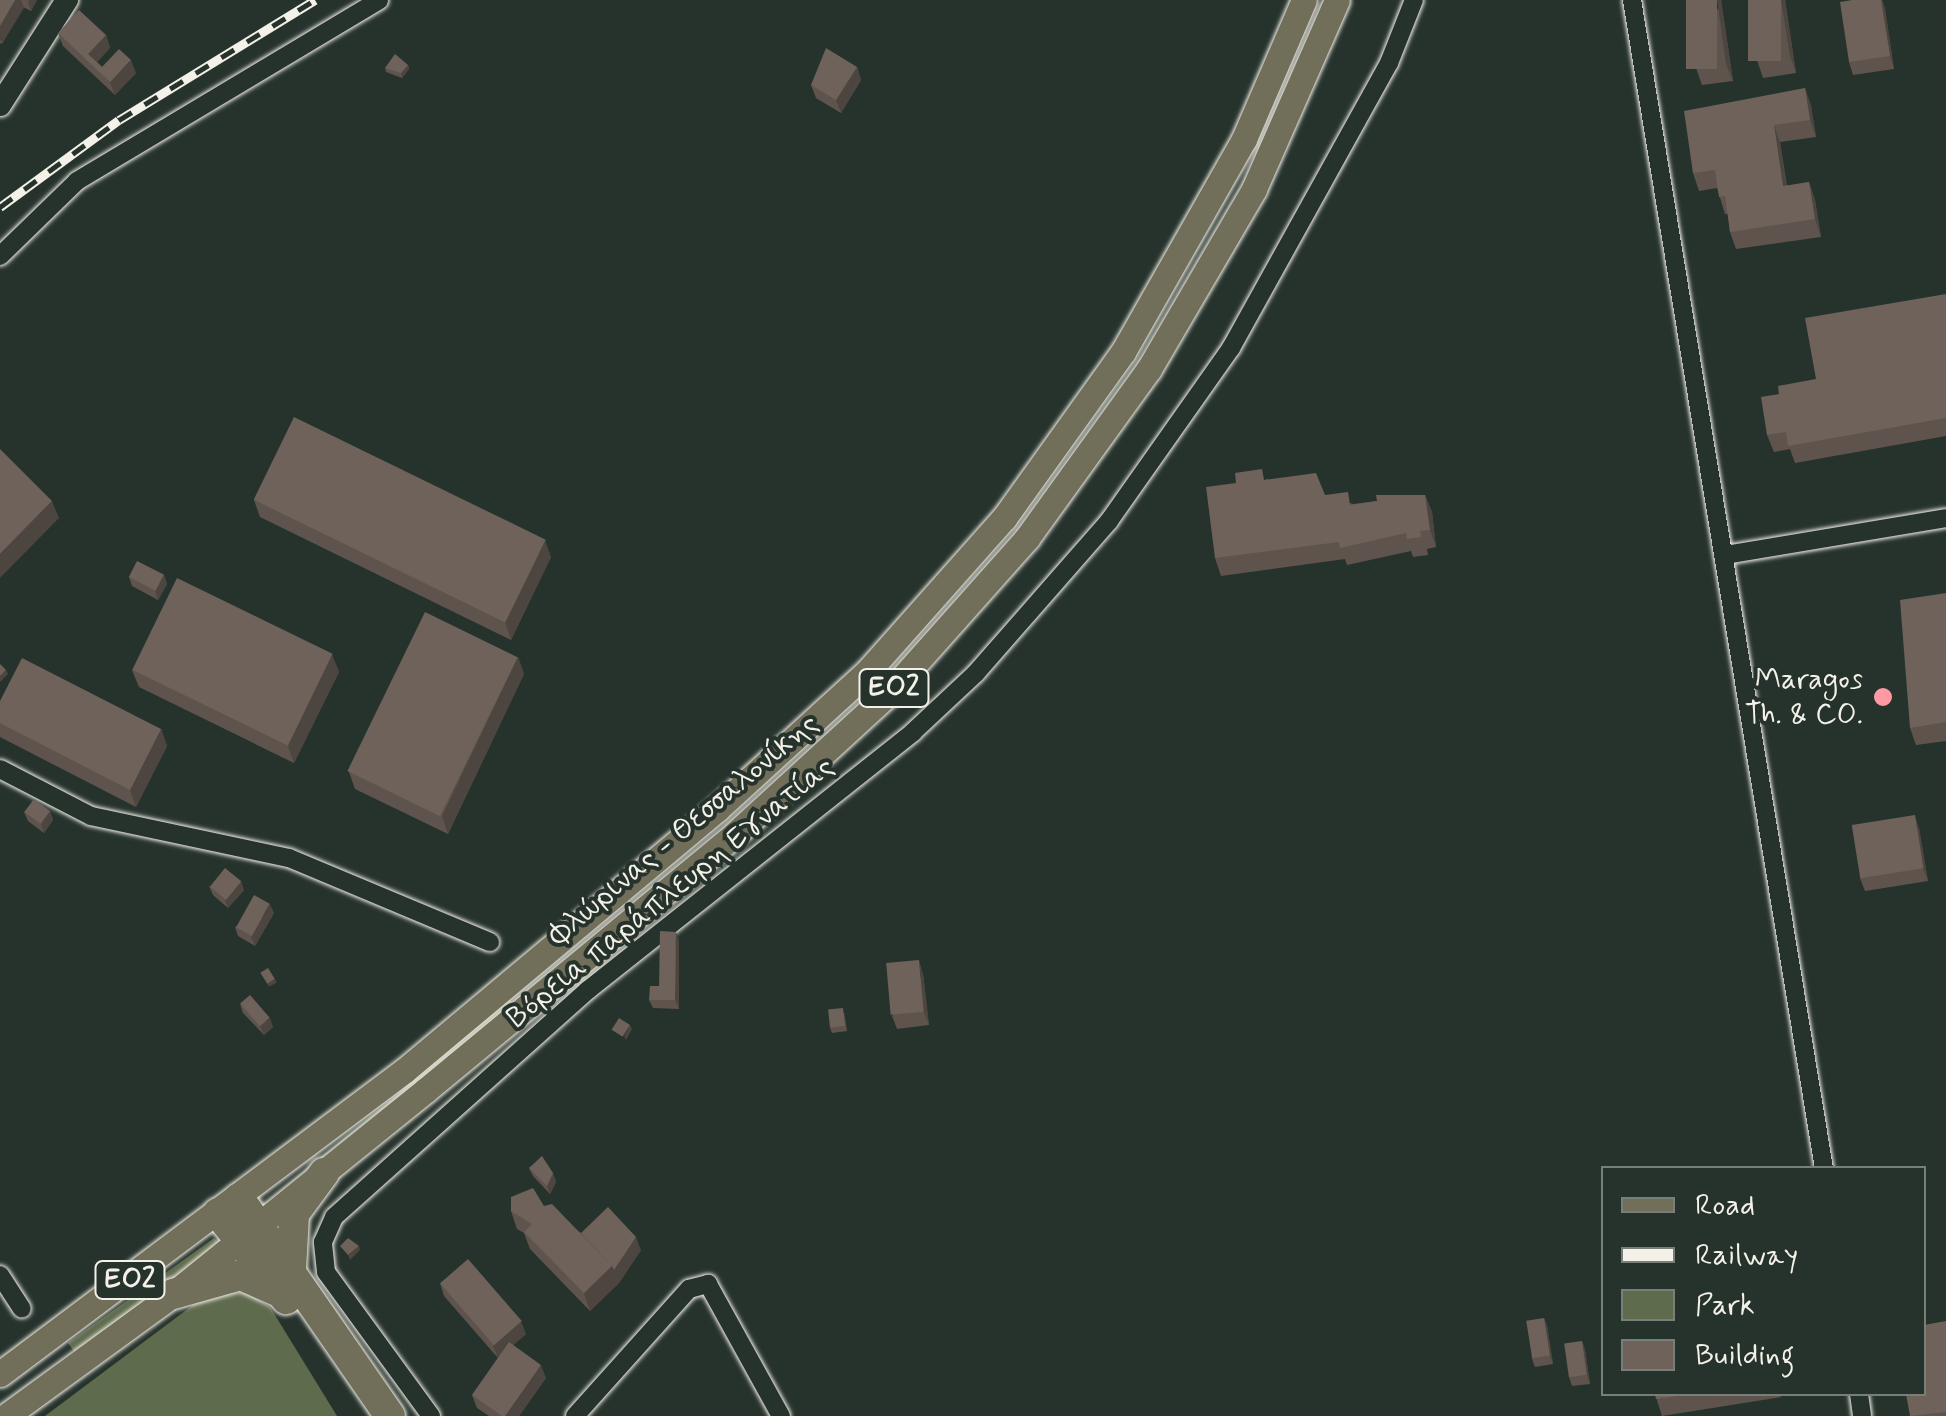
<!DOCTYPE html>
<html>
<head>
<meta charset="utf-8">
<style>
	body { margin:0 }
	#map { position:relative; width:1946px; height:1416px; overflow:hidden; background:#26332d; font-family:Mynerve,sans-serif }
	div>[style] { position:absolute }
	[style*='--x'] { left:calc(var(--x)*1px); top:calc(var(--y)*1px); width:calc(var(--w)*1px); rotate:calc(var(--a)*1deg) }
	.green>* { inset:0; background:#5f6b4d }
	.roads { filter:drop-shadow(0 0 2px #f4f1e8) drop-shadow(0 0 2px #f4f1e8) }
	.street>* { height:18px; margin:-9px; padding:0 9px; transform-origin:9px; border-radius:9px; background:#26332d }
	.secondary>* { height:22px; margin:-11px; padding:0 11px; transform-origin:11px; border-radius:11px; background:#26332d }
	.primary>* { height:25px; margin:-12.5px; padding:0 12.5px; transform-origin:12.5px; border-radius:12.5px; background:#716e59 }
	.highway>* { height:30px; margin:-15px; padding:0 15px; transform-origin:15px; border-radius:15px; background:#716e59 }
	.rail>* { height:9px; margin-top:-4.5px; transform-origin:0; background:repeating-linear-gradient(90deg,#26332d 0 15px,#f4f1e8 0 30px); box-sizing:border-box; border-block:2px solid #f4f1e8 }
	.wall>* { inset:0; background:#5f544d }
	.shaded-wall>* { inset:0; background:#4d453f; transform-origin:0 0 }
	.building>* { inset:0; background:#6e625a; transform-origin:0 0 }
	.dots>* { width:28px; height:28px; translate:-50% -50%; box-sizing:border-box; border:5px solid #26332d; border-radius:50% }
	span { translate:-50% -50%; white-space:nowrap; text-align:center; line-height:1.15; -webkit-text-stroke:8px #26332d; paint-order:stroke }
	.shield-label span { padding:2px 8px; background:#26332d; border:2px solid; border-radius:8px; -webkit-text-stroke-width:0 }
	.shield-label { font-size:28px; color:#f4f1e8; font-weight:700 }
	.poi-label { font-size:30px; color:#f4f1e8 }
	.right { translate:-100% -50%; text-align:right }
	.street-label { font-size:30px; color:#f4f1e8 }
	.legend { position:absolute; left:1601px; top:1166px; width:325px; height:230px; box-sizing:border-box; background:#26332d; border:2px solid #787f78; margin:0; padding:12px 18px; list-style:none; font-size:30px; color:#f4f1e8 }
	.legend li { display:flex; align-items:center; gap:20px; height:50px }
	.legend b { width:50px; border:2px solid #787f78 }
</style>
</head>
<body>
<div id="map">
	<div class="green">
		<i style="clip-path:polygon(506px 995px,514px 1005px,258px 1208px,397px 1095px,452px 1037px)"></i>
		<i style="clip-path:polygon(214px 1238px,220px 1245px,76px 1354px,68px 1343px)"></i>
		<i style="clip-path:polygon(222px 1292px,247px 1293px,270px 1307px,337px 1416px,45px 1416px,201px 1299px)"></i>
	</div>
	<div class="roads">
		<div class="street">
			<i style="--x:1632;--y:0;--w:1184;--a:80.67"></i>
			<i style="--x:0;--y:256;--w:107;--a:-44.2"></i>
			<i style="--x:77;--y:181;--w:352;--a:-30.9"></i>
			<i style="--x:1726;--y:555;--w:223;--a:-9.5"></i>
			<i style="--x:0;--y:769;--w:102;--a:27.3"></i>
			<i style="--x:91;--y:816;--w:202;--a:12"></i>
			<i style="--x:289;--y:858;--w:218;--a:22.7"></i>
			<i style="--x:0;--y:1275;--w:40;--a:57.1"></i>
			<i style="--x:1859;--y:1394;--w:22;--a:82"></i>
			<i style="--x:431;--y:1416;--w:178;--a:-126.1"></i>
			<i style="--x:326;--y:1272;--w:30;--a:-96"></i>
			<i style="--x:323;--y:1242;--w:27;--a:-66"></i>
			<i style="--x:334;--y:1217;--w:341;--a:-41.8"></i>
			<i style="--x:588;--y:990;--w:415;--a:-38.4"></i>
			<i style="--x:913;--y:732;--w:86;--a:-43.1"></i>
			<i style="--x:976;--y:673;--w:202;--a:-48.8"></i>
			<i style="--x:1109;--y:521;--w:212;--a:-54.8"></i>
			<i style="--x:1231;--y:348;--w:326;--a:-61"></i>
			<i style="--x:1389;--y:63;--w:68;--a:-68.4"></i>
			<i style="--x:575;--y:1416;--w:171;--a:-48.1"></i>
			<i style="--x:689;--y:1289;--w:20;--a:-15"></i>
			<i style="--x:708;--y:1284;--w:151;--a:61.1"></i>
		</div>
		<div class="secondary">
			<i style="--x:0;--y:105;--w:125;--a:-57.5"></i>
		</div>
		<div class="primary">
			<i style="--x:0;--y:1374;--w:506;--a:-36.89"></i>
			<i style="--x:405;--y:1070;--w:407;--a:-39.9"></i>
			<i style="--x:717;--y:809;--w:205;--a:-42.4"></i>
			<i style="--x:868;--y:671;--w:205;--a:-48.4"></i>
			<i style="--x:1004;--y:518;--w:204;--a:-54.4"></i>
			<i style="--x:1123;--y:352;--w:245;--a:-60.4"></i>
			<i style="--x:1244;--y:139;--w:151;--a:-66.7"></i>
			<i style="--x:6;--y:1416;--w:207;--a:-36.1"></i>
			<i style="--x:173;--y:1294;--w:325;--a:-38.9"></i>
			<i style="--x:426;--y:1090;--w:401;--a:-39.6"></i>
			<i style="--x:735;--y:834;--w:209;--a:-42.5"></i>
			<i style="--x:889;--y:693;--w:208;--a:-48.3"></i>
			<i style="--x:1027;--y:538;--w:208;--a:-54.2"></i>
			<i style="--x:1149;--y:369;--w:208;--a:-59.7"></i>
			<i style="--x:1254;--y:189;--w:206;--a:-66.3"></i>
		</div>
		<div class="highway">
			<i style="--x:239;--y:1198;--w:265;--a:55.3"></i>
			<i style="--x:218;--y:1213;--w:110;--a:51.7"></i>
			<i style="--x:291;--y:1270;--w:56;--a:-86.9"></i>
			<i style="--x:294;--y:1214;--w:51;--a:-53.8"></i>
			<i style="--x:173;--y:1294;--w:71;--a:-15.6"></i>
			<i style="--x:241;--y:1275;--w:42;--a:24.1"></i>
		</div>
	</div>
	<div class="rail">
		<i style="--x:0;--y:207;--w:147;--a:-36.2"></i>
		<i style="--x:119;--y:120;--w:230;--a:-31.5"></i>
	</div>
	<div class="wall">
		<i style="clip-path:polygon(0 0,37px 0,31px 11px,23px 7px,2px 44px,0 43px)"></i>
		<i style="clip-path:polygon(1721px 0,1733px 81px,1702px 85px,1696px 68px)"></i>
		<i style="clip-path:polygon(1748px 0,1785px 0,1796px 73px,1763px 78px,1757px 60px)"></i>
		<i style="clip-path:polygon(1852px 0,1882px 0,1885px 9px,1894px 69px,1853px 75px,1849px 62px)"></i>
		<i style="clip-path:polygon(58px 33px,106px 35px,110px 48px,97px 62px,102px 67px,136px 73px,115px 95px,63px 46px)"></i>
		<i style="clip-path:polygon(408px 65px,409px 69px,402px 78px,386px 72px,385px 68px)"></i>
		<i style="clip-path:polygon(857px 67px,861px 80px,841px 113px,816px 98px,811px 85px)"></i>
		<i style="clip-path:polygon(1805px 88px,1811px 106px,1816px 137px,1780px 142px,1787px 186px,1809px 182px,1815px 200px,1821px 237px,1736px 249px,1730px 232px,1728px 214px,1725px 214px,1717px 188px,1699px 191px,1693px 173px)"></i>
		<i style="clip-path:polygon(1946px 294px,1946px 436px,1795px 463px,1790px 449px,1774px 452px,1767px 435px,1779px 394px,1816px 379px)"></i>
		<i style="clip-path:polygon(1266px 479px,1325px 495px,1353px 504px,1425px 495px,1432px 512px,1436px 547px,1427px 549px,1428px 555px,1413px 557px,1411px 551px,1347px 565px,1345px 559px,1221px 576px,1215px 558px)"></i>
		<i style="clip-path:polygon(254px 500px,551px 557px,511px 640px,260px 517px)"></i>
		<i style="clip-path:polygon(164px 575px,167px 584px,158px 600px,132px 586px,129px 577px)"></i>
		<i style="clip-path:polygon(1946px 593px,1946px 741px,1916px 745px,1910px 728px)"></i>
		<i style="clip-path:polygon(332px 655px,339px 672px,294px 763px,139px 687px,132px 670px)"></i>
		<i style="clip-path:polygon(518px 657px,524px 674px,448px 834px,355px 789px,349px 772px)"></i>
		<i style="clip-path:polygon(0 701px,161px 729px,167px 746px,136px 807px,0 737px)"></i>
		<i style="clip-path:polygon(50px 811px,53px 820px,44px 833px,28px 821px,24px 812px)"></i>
		<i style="clip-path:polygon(1919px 828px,1928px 881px,1865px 891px,1860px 878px)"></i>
		<i style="clip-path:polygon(209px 886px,244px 890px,228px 908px,213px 895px)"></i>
		<i style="clip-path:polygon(274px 913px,255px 946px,238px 936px,235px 927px)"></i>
		<i style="clip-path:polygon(679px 940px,679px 1009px,653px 1008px,649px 1000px,659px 986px)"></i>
		<i style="clip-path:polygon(923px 974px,929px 1025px,897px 1029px,892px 1016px)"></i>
		<i style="clip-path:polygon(240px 1004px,273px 1027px,264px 1035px,243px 1013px)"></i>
		<i style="clip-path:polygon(844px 1012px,847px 1031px,832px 1033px,830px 1028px)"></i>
		<i style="clip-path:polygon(529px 1168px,553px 1173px,556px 1182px,550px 1194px,533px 1176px)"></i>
		<i style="clip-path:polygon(544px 1206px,581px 1233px,641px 1250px,619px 1283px,590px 1311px,530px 1249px,524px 1233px,517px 1229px,511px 1211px)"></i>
		<i style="clip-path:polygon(440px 1283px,526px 1334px,513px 1345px,546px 1378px,519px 1416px,489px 1416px,477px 1408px,472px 1395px,498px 1358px,444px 1296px)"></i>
		<i style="clip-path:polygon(1544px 1318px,1547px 1326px,1553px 1364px,1535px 1367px,1532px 1359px)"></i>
		<i style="clip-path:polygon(1946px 1321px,1946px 1416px,1910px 1416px)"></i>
		<i style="clip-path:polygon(1582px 1341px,1585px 1350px,1590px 1384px,1572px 1386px,1569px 1377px)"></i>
		<i style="clip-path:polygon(1655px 1394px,1780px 1394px,1781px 1397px,1662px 1416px)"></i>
	</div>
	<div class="shaded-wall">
		<i style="clip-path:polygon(15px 0,21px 0,24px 8px,2px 44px,0 39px,0 26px)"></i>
		<i style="clip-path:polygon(29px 0,37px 0,31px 11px,28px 3px)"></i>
		<i style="clip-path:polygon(1717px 0,1721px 0,1733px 81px,1726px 64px)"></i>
		<i style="clip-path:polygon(1781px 0,1785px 0,1796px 73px,1790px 56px)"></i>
		<i style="clip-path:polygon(1881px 0,1885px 9px,1894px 69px,1890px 56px)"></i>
		<i style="clip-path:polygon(106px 35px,110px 48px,93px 67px,88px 54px)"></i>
		<i style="clip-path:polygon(131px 60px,136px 73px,115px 95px,110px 82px)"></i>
		<i style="clip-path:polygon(408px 65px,409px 69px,402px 78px,401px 73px)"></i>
		<i style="clip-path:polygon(857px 67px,861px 80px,841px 113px,836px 100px)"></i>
		<i style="clip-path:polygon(1805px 88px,1811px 106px,1816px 137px,1810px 120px)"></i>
		<i style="clip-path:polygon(1774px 125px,1780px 142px,1789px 204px,1783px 186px)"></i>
		<i style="clip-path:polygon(1809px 182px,1815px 200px,1821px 237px,1815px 219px)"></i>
		<i style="clip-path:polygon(1425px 495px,1432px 512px,1436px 547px,1430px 530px)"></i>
		<i style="clip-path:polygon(52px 501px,59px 518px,0 578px,0 554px)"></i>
		<i style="clip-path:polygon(545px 540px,551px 557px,511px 640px,505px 622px)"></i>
		<i style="clip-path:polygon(164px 575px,167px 584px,158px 600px,155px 591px)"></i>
		<i style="clip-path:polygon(332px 655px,339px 672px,294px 763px,288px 746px)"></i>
		<i style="clip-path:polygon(518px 657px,524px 674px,448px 834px,442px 816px)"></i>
		<i style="clip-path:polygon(6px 670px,8px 674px,0 682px,0 676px)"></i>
		<i style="clip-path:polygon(161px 729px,167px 746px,136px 807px,130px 790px)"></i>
		<i style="clip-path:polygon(50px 811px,53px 820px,44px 833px,41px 824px)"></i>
		<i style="clip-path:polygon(1915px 815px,1919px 828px,1928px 881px,1923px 868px)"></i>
		<i style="clip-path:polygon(241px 881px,244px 890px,228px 908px,225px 900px)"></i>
		<i style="clip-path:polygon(270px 904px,274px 913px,255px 946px,251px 937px)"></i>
		<i style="clip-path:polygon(676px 932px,679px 940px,679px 1009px,675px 1000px)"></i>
		<i style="clip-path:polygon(919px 960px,923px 974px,929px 1025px,924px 1012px)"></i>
		<i style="left:275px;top:979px;width:4px;height:9px;rotate:63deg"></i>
		<i style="clip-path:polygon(270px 1018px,273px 1027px,264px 1035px,260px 1026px)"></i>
		<i style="clip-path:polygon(630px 1025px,632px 1029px,626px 1040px,624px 1036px)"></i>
		<i style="clip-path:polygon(553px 1173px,556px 1182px,550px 1194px,547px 1186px)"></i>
		<i style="clip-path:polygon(636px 1237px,641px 1250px,619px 1283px,590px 1311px,584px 1293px)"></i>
		<i style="clip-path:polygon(359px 1246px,360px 1250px,350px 1260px,348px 1255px)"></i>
		<i style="clip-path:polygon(1544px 1318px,1547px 1326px,1553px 1364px,1550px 1356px)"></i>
		<i style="clip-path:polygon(521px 1321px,526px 1334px,498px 1359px,493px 1346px)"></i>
		<i style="clip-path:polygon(1582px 1341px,1585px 1350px,1590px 1384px,1587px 1375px)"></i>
		<i style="clip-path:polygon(541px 1365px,546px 1378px,519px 1416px,505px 1416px)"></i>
	</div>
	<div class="building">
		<i style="clip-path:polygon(0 0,15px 0,0 26px)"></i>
		<i style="left:1686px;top:0;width:31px;height:69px"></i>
		<i style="left:1748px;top:0;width:33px;height:61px"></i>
		<i style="clip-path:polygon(1852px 0,1881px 0,1890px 56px,1849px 62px,1840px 2px)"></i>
		<i style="clip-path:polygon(79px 10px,106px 35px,88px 54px,102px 67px,119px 49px,131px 60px,110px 82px,58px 33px)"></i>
		<i style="clip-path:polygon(826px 48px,857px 67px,836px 100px,811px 85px)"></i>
		<i style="clip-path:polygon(395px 54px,408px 65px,401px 73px,385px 68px)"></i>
		<i style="clip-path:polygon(1805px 88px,1810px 120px,1774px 125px,1783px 186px,1809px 182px,1815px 219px,1730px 232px,1725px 196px,1719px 197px,1715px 170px,1693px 173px,1684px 111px)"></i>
		<i style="clip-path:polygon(1946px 294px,1946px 418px,1788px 446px,1786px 432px,1767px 435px,1761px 397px,1779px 394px,1778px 386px,1816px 379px,1805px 318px)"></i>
		<i style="left:294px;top:417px;width:280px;height:92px;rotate:26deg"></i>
		<i style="clip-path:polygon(0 449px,52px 501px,0 554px)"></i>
		<i style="clip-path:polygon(1262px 469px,1264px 480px,1316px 473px,1325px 495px,1348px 492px,1350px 505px,1377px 501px,1376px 495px,1425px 495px,1430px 530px,1420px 531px,1421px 537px,1407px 539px,1406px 533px,1340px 548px,1339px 542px,1215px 558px,1206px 487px,1236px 483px,1235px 473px)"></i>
		<i style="left:137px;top:561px;width:30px;height:18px;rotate:27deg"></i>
		<i style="left:177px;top:578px;width:173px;height:102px;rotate:26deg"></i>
		<i style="clip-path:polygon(1946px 593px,1946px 722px,1910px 728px,1900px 600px)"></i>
		<i style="left:425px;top:612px;width:103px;height:177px;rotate:26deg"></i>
		<i style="clip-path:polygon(22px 658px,161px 729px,130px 790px,0 723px,0 701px)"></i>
		<i style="clip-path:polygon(0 664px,6px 670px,0 676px)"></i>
		<i style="left:34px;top:799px;width:20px;height:16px;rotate:37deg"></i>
		<i style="left:1915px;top:815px;width:54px;height:64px;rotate:81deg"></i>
		<i style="left:225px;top:868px;width:21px;height:24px;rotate:39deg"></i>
		<i style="left:254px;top:895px;width:18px;height:37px;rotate:29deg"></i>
		<i style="clip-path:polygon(660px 931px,676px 932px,675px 1000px,649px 1000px,650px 986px,659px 986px)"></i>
		<i style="left:919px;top:960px;width:52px;height:33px;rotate:85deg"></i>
		<i style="left:268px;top:968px;width:13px;height:9px;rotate:58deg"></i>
		<i style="left:250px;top:995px;width:30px;height:13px;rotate:49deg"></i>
		<i style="left:843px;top:1008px;width:18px;height:15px;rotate:84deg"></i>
		<i style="left:619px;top:1018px;width:13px;height:14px;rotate:32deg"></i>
		<i style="clip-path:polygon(542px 1156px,553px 1173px,547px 1186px,529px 1168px)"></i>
		<i style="clip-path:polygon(533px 1188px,544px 1206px,552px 1204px,612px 1266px,584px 1293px,524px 1232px,532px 1224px,511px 1211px,511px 1197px)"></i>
		<i style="clip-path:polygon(608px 1207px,636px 1237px,614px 1270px,612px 1266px,581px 1233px)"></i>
		<i style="clip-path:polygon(348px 1238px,359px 1246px,348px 1255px,340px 1246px)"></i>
		<i style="left:468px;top:1259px;width:82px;height:37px;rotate:49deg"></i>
		<i style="left:1544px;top:1318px;width:38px;height:18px;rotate:81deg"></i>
		<i style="clip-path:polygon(1946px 1321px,1946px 1412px,1910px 1416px,1906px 1394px,1924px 1394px,1924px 1325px)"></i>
		<i style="left:1582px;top:1341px;width:34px;height:18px;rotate:82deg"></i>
		<i style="clip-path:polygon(509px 1342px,541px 1365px,505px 1416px,502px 1416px,472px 1395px)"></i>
		<i style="clip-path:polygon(1655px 1394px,1692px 1394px,1656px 1399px)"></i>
	</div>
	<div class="dots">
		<i style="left:1883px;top:697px;background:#ff9aa2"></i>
	</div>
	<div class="shield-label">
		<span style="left:894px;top:688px">ΕΟ2</span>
		<span style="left:130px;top:1280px">ΕΟ2</span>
	</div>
	<div class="poi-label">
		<span class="right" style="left:1863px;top:697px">Maragos<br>Th. &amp; CO.</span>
	</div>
	<div class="street-label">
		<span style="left:684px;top:830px;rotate:-40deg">Φλώρινας - Θεσσαλονίκης</span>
		<span style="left:671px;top:893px;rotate:-39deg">Βόρεια παράπλευρη Εγνατίας</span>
	</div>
	<ul class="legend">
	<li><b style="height:12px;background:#716e59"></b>Road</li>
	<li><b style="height:12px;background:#f4f1e8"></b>Railway</li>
	<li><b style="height:28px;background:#5f6b4d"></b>Park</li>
	<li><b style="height:28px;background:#6e625a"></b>Building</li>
	</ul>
</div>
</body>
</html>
